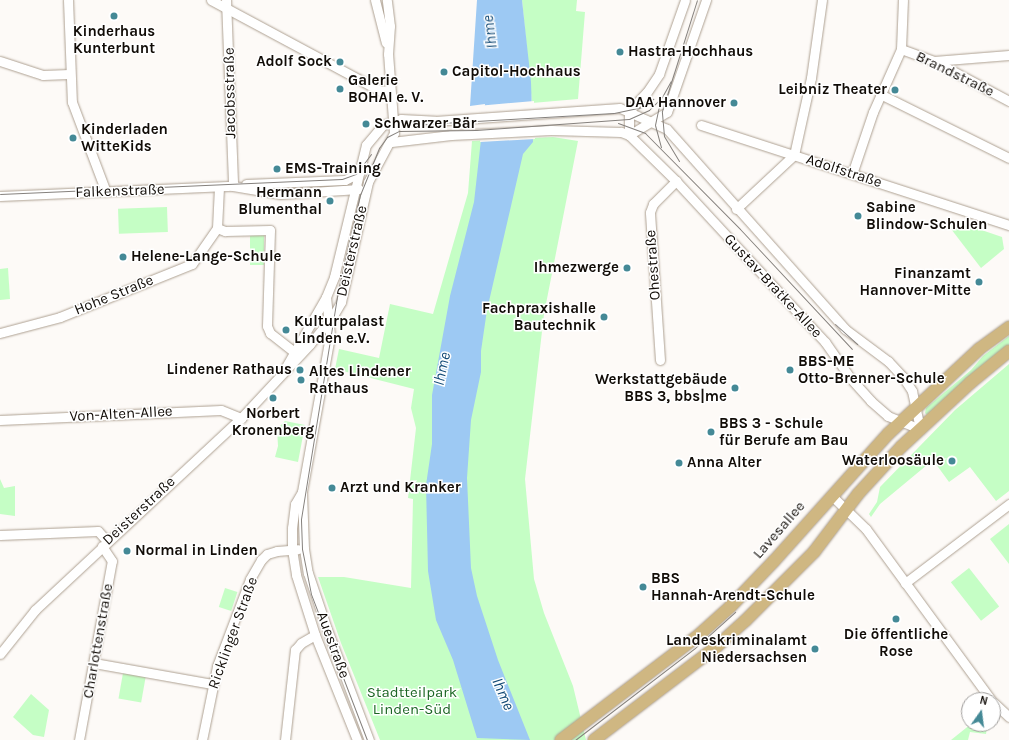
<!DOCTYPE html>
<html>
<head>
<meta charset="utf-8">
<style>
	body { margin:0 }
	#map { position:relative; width:1009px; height:740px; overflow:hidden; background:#fdfaf7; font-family:Karla,sans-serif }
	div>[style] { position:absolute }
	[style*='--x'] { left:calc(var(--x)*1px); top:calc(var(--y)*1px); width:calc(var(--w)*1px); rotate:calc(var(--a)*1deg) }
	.green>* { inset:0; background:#c5fec5; transform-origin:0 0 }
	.water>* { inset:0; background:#9dc9f3 }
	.pier>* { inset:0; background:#fdfaf7 }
	.roads { filter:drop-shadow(0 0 1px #aea192) drop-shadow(0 0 1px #aea192) }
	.minor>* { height:9px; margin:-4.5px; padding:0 4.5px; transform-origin:4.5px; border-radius:4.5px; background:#fff }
	.major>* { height:12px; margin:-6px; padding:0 6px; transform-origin:6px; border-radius:6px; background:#cfb782 }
	.tram>* { height:1px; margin:-0.5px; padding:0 0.5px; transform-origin:0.5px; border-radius:0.5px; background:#85817d }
	.dots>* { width:11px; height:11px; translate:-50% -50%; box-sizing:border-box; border:2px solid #fff; border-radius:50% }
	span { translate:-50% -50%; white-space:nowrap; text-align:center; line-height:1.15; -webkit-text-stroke:3px #fff; paint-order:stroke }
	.poi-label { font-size:15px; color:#110c07; font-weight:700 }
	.left { translate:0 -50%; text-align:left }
	.right { translate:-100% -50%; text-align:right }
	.street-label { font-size:15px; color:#110c07 }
	.park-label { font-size:15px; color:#1b6623 }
	.water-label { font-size:16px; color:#134b77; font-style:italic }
	.north { position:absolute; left:961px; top:692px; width:40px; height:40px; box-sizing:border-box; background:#fff; border:1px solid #a09e9c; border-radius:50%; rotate:14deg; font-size:11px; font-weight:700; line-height:16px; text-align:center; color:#110c07 }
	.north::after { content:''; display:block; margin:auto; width:14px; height:18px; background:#448996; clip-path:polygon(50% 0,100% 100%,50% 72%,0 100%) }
</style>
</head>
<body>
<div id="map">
	<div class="green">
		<i style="clip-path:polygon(522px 0,577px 0,576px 11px,585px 12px,578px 99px,532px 103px)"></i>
		<i style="clip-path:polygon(553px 137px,578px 141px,544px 314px,525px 479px,534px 579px,544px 613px,573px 686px,586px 740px,380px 740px,341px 643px,318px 577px,344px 577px,411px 588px,413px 499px,408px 498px,416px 428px,411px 408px,414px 389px,335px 369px,339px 349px,379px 358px,390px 304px,433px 314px,468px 193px,472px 141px)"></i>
		<i style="left:167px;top:207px;width:25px;height:49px;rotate:88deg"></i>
		<i style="clip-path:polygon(952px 220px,1002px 237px,1004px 249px,981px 268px,948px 225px)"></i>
		<i style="left:264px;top:235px;width:30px;height:14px;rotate:90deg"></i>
		<i style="clip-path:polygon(8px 268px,10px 299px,0 300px,0 269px)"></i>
		<i style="clip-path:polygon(1009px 336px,1009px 346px,927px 415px,925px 413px,926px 408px,971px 370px,983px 356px)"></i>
		<i style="clip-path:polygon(1009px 364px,1009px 491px,996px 501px,970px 467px,949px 482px,933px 460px,880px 504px,871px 517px,869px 514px,877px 502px,880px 487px,955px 410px)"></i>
		<i style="clip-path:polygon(285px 421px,305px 425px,298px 462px,275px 457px,278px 446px,277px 429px)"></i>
		<i style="clip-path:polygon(0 479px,4px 488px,15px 486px,15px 516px,0 514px)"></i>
		<i style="clip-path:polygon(1009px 524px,1009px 564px,990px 539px)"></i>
		<i style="left:969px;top:568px;width:49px;height:23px;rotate:52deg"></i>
		<i style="left:225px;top:588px;width:13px;height:20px;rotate:18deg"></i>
		<i style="left:123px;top:673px;width:23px;height:26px;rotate:10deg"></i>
		<i style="clip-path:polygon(31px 694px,49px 710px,44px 737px,33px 735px,13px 717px)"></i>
		<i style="clip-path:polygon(971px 724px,981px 724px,981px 727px,987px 728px,986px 734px,970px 732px,968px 740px,951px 740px)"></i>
	</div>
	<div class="water">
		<i style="clip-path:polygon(477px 0,522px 0,531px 82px,533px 142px,523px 154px,487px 310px,481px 351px,481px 372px,471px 420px,467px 478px,471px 568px,477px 596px,498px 660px,530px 740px,477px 738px,453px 660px,436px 620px,428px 571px,426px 485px,432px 444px,432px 395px,450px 296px,474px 202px,485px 104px,470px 106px)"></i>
	</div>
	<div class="pier">
		<i style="clip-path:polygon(534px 101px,535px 139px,480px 142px,483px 106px,477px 106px)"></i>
	</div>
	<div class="roads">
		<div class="minor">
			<i style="--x:68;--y:0;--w:102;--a:87.8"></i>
			<i style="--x:72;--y:102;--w:96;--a:69.3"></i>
			<i style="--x:211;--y:0;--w:193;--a:28.2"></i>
			<i style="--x:381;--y:91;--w:9;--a:-6"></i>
			<i style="--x:226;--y:0;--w:186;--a:87.8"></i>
			<i style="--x:375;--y:0;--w:44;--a:75.7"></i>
			<i style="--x:901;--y:49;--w:35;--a:20"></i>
			<i style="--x:934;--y:61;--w:85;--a:28.1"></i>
			<i style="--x:0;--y:61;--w:45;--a:18"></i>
			<i style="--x:43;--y:75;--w:26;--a:-2"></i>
			<i style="--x:934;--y:61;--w:75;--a:-4.6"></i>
			<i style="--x:880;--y:94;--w:144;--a:26.4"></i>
			<i style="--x:701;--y:125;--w:324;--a:18"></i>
			<i style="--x:629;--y:135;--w:44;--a:-31.2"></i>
			<i style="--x:667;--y:112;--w:119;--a:-70.8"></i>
			<i style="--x:629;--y:135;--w:24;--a:-90"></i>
			<i style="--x:629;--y:111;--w:26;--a:-47"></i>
			<i style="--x:647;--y:92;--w:22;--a:-56"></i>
			<i style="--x:659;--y:74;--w:78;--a:-70.6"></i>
			<i style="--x:852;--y:174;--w:65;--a:-71.3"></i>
			<i style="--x:873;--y:112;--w:69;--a:-66"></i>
			<i style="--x:901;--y:49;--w:49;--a:-87.7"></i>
			<i style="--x:246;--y:184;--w:99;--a:-2.3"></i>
			<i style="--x:345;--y:180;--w:16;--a:-27"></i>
			<i style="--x:0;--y:196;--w:233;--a:-2.5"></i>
			<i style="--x:233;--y:186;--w:48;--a:9.7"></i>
			<i style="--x:280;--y:194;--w:79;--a:-3.6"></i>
			<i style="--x:736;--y:209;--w:79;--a:-43"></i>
			<i style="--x:794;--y:155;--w:79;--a:-77.6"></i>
			<i style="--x:811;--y:78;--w:79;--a:-82"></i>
			<i style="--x:217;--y:228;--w:9;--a:21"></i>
			<i style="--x:225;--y:231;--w:45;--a:-1.3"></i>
			<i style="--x:270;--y:230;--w:96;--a:91.8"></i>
			<i style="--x:267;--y:326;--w:8;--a:67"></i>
			<i style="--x:270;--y:333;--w:31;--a:38"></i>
			<i style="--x:326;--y:297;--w:39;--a:84"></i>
			<i style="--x:330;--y:336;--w:158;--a:100.2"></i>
			<i style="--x:302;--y:492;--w:57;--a:88"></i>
			<i style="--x:304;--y:549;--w:24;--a:81"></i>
			<i style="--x:308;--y:573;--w:59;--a:71.3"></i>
			<i style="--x:327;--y:629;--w:119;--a:69.3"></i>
			<i style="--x:0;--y:333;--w:62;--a:-14.9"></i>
			<i style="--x:60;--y:317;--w:142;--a:-21.9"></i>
			<i style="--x:192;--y:264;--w:44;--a:-55.2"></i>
			<i style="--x:217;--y:228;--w:41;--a:-87.2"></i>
			<i style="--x:660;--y:360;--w:148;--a:-93.9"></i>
			<i style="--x:650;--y:212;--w:9;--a:-69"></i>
			<i style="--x:653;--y:204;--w:33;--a:-45"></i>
			<i style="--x:283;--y:372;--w:86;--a:-60.2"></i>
			<i style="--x:326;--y:297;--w:22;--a:-68"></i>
			<i style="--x:334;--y:277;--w:136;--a:-76.4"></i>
			<i style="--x:366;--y:145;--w:26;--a:-50"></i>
			<i style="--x:383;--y:125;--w:19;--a:-18"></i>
			<i style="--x:401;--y:119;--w:34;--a:3"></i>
			<i style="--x:435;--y:121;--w:185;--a:-4"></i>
			<i style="--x:620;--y:108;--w:51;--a:24.1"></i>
			<i style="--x:667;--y:129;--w:268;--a:48.3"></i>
			<i style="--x:845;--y:329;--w:54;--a:36.7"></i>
			<i style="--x:888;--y:361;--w:22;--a:47"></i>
			<i style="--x:903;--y:377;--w:17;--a:57"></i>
			<i style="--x:912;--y:391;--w:39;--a:78"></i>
			<i style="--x:920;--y:429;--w:35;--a:-158"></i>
			<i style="--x:888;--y:416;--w:23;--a:-139"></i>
			<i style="--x:871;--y:401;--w:30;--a:-132"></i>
			<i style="--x:851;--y:379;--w:45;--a:-125.1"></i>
			<i style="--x:825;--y:342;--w:219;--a:-132.8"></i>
			<i style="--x:676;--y:181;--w:66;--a:-135.6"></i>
			<i style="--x:629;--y:135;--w:9;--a:-159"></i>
			<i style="--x:621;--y:132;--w:70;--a:-178.4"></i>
			<i style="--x:551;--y:130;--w:100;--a:177.1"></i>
			<i style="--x:451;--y:135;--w:60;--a:173.3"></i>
			<i style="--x:0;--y:420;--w:221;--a:-2.6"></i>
			<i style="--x:221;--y:410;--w:22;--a:22"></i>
			<i style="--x:302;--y:492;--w:14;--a:120"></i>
			<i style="--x:295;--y:504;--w:24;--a:97"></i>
			<i style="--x:292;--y:528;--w:21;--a:90"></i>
			<i style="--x:292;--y:549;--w:26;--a:81"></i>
			<i style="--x:296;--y:575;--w:63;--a:72.4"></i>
			<i style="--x:315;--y:635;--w:113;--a:68.2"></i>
			<i style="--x:832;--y:496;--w:47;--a:44.1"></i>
			<i style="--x:866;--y:529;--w:212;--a:53.8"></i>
			<i style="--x:0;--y:535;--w:98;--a:-2.3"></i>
			<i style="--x:98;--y:531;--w:13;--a:48"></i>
			<i style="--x:905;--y:583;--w:131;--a:-37.2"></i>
			<i style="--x:0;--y:654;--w:56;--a:-51.5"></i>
			<i style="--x:35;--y:610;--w:282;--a:-43"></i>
			<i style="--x:241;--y:418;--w:101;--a:-47"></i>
			<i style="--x:310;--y:344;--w:38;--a:-51"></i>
			<i style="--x:334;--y:314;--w:14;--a:-60"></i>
			<i style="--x:341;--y:302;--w:123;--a:-77.3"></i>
			<i style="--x:368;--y:182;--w:55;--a:-62"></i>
			<i style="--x:394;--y:133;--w:79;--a:-94.3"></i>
			<i style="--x:388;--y:54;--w:28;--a:-86"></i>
			<i style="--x:390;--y:26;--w:26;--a:-97"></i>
			<i style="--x:94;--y:663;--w:120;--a:10.1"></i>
			<i style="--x:993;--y:702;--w:22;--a:43"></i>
			<i style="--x:79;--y:740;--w:182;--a:-79.6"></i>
			<i style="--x:112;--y:561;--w:18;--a:-124"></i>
			<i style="--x:202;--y:740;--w:76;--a:-78.5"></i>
			<i style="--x:217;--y:666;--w:93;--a:-69.2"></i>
			<i style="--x:250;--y:579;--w:22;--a:-60"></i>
			<i style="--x:261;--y:560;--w:8;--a:-45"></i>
			<i style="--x:267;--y:554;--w:10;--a:-17"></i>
			<i style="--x:277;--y:551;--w:21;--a:-5"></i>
			<i style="--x:285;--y:740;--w:91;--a:-83.7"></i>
			<i style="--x:295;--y:650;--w:9;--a:-49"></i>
			<i style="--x:301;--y:643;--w:16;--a:-30"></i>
		</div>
		<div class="major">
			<i style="--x:561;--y:740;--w:175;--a:-37.3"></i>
			<i style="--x:700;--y:634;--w:40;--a:-42"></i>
			<i style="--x:730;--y:607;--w:64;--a:-46.3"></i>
			<i style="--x:774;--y:561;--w:171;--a:-48.1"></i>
			<i style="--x:888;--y:434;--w:125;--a:-43"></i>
			<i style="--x:979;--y:349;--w:37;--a:-36"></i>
			<i style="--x:594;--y:740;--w:153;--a:-37.3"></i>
			<i style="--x:716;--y:647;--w:39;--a:-42"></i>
			<i style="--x:745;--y:621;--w:98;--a:-45"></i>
			<i style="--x:814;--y:552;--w:73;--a:-52.8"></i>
			<i style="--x:858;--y:494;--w:64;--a:-47.5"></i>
			<i style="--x:901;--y:447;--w:94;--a:-42.8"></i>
			<i style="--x:970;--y:383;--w:50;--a:-39.4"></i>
		</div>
	</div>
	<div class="tram">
		<i style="--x:659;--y:106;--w:19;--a:102"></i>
		<i style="--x:655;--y:125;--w:23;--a:75"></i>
		<i style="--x:618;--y:123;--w:29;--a:20"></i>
		<i style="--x:645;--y:133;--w:135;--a:45.3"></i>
		<i style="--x:740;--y:229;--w:164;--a:47"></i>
		<i style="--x:407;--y:125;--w:207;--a:-3.3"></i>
		<i style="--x:614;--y:113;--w:29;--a:-12"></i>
		<i style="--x:642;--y:107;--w:14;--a:-36"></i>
		<i style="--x:679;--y:161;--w:29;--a:-121"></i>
		<i style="--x:664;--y:136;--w:25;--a:-95"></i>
		<i style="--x:662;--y:111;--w:116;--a:-72.5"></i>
		<i style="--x:0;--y:194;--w:342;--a:-2.5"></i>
		<i style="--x:342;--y:179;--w:15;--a:-20"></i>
		<i style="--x:356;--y:174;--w:25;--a:-53"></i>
		<i style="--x:835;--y:324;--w:30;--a:42"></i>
		<i style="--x:367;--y:740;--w:156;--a:-111"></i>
		<i style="--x:311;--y:594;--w:46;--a:-101.3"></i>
		<i style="--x:302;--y:549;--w:30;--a:-92"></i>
		<i style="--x:301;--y:519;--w:231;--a:-80.8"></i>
		<i style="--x:338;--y:291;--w:98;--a:-77.1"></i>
		<i style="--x:360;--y:195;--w:51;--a:-68"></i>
		<i style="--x:379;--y:148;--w:14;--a:-54"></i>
		<i style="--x:387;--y:137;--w:13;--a:-27"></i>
		<i style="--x:399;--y:131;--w:77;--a:-0.7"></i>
		<i style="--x:476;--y:130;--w:153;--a:-4.1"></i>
		<i style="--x:629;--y:119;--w:22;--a:-24"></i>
		<i style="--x:649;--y:110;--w:18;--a:-45"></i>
		<i style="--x:662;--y:97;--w:18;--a:-61"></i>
		<i style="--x:575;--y:740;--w:151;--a:-37.5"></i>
		<i style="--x:695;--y:648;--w:54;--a:-42"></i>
	</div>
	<div class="dots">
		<i style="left:114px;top:16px;background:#448996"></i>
		<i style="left:620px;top:52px;background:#448996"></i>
		<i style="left:340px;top:62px;background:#448996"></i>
		<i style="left:444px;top:72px;background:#448996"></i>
		<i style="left:340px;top:89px;background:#448996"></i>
		<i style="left:895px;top:90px;background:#448996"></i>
		<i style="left:734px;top:103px;background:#448996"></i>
		<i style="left:366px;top:124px;background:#448996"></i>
		<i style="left:73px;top:138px;background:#448996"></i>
		<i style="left:277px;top:169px;background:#448996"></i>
		<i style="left:330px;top:201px;background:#448996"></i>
		<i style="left:858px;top:216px;background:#448996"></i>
		<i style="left:123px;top:257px;background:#448996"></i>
		<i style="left:627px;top:268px;background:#448996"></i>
		<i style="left:979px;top:282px;background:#448996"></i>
		<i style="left:604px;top:317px;background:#448996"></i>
		<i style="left:286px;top:330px;background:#448996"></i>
		<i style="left:300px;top:370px;background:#448996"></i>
		<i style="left:790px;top:370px;background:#448996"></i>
		<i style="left:301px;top:380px;background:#448996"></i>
		<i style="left:735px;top:388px;background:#448996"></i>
		<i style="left:273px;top:398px;background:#448996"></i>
		<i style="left:711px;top:432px;background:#448996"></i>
		<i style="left:952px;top:461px;background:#448996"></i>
		<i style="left:679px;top:463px;background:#448996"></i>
		<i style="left:332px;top:488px;background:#448996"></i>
		<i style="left:127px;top:551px;background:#448996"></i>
		<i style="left:643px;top:587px;background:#448996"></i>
		<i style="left:896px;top:619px;background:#448996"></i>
		<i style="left:815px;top:649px;background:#448996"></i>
	</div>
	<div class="poi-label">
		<span style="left:114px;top:40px">Kinderhaus<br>Kunterbunt</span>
		<span class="left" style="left:628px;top:52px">Hastra-Hochhaus</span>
		<span class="right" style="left:332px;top:62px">Adolf Sock</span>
		<span class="left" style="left:452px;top:72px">Capitol-Hochhaus</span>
		<span class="left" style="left:348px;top:89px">Galerie<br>BOHAI e. V.</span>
		<span class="right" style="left:887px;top:90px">Leibniz Theater</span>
		<span class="right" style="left:726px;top:103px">DAA Hannover</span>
		<span class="left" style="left:374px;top:124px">Schwarzer Bär</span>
		<span class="left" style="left:81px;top:138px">Kinderladen<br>WitteKids</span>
		<span class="left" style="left:285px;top:169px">EMS-Training</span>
		<span class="right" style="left:322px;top:201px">Hermann<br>Blumenthal</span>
		<span class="left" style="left:866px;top:216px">Sabine<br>Blindow-Schulen</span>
		<span class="left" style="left:131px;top:257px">Helene-Lange-Schule</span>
		<span class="right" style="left:619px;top:268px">Ihmezwerge</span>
		<span class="right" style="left:971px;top:282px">Finanzamt<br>Hannover-Mitte</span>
		<span class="right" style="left:596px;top:317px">Fachpraxishalle<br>Bautechnik</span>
		<span class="left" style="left:294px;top:330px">Kulturpalast<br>Linden e.V.</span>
		<span class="left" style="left:798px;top:370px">BBS-ME<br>Otto-Brenner-Schule</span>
		<span class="right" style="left:292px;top:370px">Lindener Rathaus</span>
		<span class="left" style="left:309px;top:380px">Altes Lindener<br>Rathaus</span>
		<span class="right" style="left:727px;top:388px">Werkstattgebäude<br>BBS 3, bbs|me</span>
		<span style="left:273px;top:422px">Norbert<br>Kronenberg</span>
		<span class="left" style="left:719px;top:432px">BBS 3 - Schule<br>für Berufe am Bau</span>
		<span class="right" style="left:944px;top:461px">Waterloosäule</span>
		<span class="left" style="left:687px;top:463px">Anna Alter</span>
		<span class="left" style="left:340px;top:488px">Arzt und Kranker</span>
		<span class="left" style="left:135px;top:551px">Normal in Linden</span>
		<span class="left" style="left:651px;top:587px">BBS<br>Hannah-Arendt-Schule</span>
		<span style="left:896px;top:643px">Die öffentliche<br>Rose</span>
		<span class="right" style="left:807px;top:649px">Landeskriminalamt<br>Niedersachsen</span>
	</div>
	<div class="street-label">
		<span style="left:955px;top:74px;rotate:26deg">Brandstraße</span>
		<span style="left:230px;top:93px;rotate:-91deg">Jacobsstraße</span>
		<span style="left:844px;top:171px;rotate:18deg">Adolfstraße</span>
		<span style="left:120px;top:191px;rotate:-2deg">Falkenstraße</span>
		<span style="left:352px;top:251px;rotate:-77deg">Deisterstraße</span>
		<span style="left:653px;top:265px;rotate:-94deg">Ohestraße</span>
		<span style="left:773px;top:286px;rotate:47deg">Gustav-Bratke-Allee</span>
		<span style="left:114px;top:295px;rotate:-22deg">Hohe Straße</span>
		<span style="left:121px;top:414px;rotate:-3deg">Von-Alten-Allee</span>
		<span style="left:139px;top:511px;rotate:-43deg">Deisterstraße</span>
		<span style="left:779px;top:530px;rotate:-49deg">Lavesallee</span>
		<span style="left:233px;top:633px;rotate:-70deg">Ricklinger Straße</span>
		<span style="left:98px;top:641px;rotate:-80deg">Charlottenstraße</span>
		<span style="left:333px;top:645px;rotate:70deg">Auestraße</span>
	</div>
	<div class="park-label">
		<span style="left:412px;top:701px">Stadtteilpark<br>Linden-Süd</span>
	</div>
	<div class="water-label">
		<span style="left:490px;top:32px;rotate:-97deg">Ihme</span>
		<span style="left:442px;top:369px;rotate:-78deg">Ihme</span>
		<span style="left:503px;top:694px;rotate:67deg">Ihme</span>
	</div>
	<div class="north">N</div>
</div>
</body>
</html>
